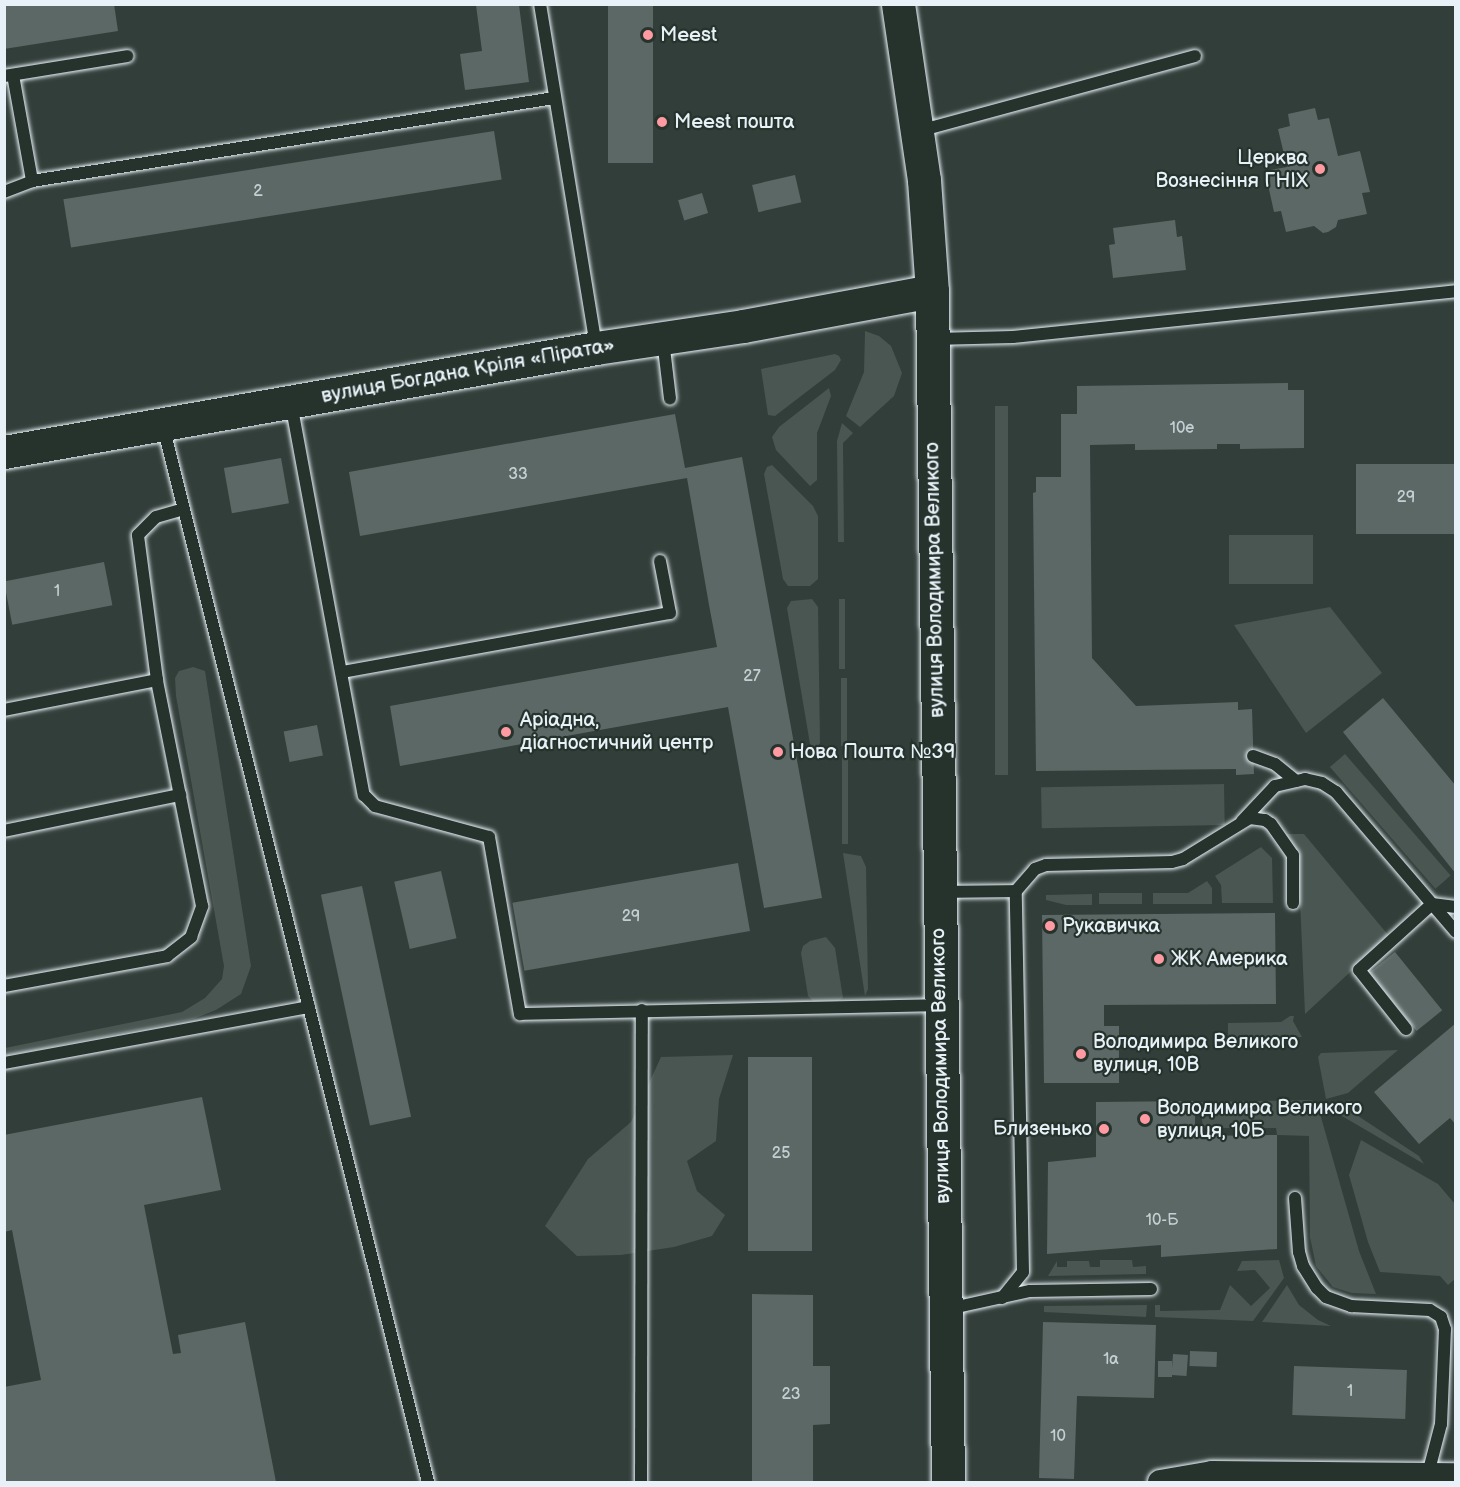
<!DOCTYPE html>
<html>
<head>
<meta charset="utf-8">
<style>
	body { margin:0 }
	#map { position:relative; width:1460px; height:1487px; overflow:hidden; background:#323e39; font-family:"Balsamiq Sans",sans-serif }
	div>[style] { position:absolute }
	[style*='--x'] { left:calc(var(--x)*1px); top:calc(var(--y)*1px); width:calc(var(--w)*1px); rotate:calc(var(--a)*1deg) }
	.green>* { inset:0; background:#495651; transform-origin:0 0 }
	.building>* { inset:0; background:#5c6865; transform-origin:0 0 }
	.roads { filter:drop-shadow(0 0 2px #e8f1f8) drop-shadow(0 0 2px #e8f1f8) }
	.lane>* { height:12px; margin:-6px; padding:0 6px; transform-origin:6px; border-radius:6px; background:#26332d }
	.street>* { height:24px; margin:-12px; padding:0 12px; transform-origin:12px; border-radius:12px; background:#26332d }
	.secondary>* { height:33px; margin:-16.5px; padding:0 16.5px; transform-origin:16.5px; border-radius:16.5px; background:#26332d }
	.dots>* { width:16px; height:16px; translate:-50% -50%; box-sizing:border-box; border:3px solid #26332d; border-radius:50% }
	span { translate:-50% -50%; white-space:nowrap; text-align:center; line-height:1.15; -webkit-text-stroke:4.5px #26332d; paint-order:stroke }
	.number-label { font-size:16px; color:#c5cfd3 }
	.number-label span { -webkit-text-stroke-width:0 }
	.poi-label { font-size:20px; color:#e8f1f8 }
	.left { translate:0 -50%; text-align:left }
	.right { translate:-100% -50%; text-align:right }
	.street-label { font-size:20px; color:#e8f1f8 }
	.frame { position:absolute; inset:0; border:6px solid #e8f1f8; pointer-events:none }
</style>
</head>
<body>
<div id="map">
	<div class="green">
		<i style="clip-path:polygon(865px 331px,879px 336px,891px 346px,902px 373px,894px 396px,860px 427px,846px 416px,864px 372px)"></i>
		<i style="clip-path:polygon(835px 354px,839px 356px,841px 360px,835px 370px,775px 416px,768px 415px,761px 369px)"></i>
		<i style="clip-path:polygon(829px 388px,831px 396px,817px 433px,817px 480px,810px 486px,776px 450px,772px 437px,779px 427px)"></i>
		<i style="left:995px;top:406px;width:13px;height:369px"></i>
		<i style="clip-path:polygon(842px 423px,853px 433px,843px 443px,844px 542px,838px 542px,837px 441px)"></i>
		<i style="clip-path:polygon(772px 465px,813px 506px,818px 516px,818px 579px,810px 586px,788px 586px,783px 579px,764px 474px,767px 467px)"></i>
		<i style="left:1229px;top:535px;width:84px;height:49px"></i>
		<i style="clip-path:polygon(812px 599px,818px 607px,820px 743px,816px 748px,810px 744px,787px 608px,791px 601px)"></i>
		<i style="left:839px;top:599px;width:6px;height:70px"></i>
		<i style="clip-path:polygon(1330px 607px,1382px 673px,1306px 733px,1234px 625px)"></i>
		<i style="clip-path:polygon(193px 667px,205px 671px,251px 966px,241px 994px,216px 1010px,193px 1019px,5px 1056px,5px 1048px,182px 1012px,205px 998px,222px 979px,224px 966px,176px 696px,175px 678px,179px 671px)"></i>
		<i style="left:841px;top:678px;width:6px;height:68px"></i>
		<i style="left:1345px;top:754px;width:161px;height:20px;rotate:49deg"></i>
		<i style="left:842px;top:755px;width:6px;height:89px"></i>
		<i style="left:1224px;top:784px;width:41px;height:183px;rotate:89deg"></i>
		<i style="clip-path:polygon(1283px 834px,1304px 834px,1389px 936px,1305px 1014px,1298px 855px)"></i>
		<i style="clip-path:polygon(1261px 847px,1272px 858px,1273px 903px,1222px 903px,1221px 885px,1215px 876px)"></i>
		<i style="clip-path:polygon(843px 853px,861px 856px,866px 867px,868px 989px,865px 996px)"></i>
		<i style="clip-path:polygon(1207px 881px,1212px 888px,1212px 904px,1153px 904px,1153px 893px,1188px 893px)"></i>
		<i style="left:1142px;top:893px;width:11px;height:43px;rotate:90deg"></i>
		<i style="clip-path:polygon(1092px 894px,1092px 905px,1066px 905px,1046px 900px,1046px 895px)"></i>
		<i style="clip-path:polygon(826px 937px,835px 948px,843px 998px,834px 1003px,815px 1003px,808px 996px,801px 953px,803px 946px,810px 941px)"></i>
		<i style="clip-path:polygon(1290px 1016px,1294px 1016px,1293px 1021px,1302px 1037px,1228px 1040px,1228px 1023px,1281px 1022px)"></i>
		<i style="clip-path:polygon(1398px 1050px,1348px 1093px,1326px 1099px,1318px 1057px,1321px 1053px)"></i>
		<i style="clip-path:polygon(733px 1055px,719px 1099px,716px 1141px,687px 1161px,697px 1191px,725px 1215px,712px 1236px,674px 1247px,621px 1255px,577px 1256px,545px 1226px,588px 1159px,631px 1122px,661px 1057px)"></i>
		<i style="clip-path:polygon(1311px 1100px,1317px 1103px,1359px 1251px,1376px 1294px,1352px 1293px,1333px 1287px,1316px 1266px,1310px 1237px,1309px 1136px,1277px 1135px,1276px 1128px,1203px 1128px,1200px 1102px)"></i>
		<i style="clip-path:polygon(1350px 1100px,1355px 1114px,1419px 1156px,1424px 1164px,1330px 1109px,1329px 1106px)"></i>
		<i style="clip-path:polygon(1361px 1140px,1438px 1184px,1455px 1204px,1455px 1279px,1448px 1285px,1440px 1276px,1380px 1272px,1368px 1242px,1349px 1175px)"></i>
		<i style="clip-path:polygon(1100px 1260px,1132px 1260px,1133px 1267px,1146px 1266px,1146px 1274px,1048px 1276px,1057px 1261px,1057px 1267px,1067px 1267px,1067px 1261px,1089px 1261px,1090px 1267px,1100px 1267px)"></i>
		<i style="clip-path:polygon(1279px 1260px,1284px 1278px,1253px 1321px,1155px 1317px,1155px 1305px,1160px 1305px,1160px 1311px,1220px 1310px,1230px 1285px,1251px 1306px,1270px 1288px,1255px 1270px,1237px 1271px,1242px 1261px)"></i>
		<i style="clip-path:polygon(1287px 1285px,1299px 1305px,1318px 1320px,1331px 1326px,1262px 1322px)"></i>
		<i style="clip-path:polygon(1147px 1305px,1146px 1317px,1044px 1312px,1044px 1306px)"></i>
	</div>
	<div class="building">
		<i style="clip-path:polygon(4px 4px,114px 4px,118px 31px,4px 49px)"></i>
		<i style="left:608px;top:4px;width:45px;height:159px"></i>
		<i style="clip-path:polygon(476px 5px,519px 5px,529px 82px,465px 90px,460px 54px,482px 51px)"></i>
		<i style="clip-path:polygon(1315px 108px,1318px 120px,1329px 118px,1338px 156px,1360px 151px,1370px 192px,1362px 193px,1367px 214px,1338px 220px,1336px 227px,1328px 232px,1323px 233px,1314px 226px,1286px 232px,1281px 211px,1274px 212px,1265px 171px,1287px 167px,1278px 129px,1290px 126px,1288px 114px)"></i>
		<i style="left:494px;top:131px;width:49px;height:436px;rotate:81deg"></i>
		<i style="left:795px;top:175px;width:28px;height:44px;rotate:77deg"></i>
		<i style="left:702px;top:193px;width:21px;height:25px;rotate:73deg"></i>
		<i style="clip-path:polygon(1175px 220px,1177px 237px,1182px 236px,1186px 270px,1113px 278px,1109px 245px,1115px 244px,1113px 228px)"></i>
		<i style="clip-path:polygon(1288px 383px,1288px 390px,1304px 390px,1304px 448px,1240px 449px,1240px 444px,1217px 444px,1217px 449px,1135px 450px,1135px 444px,1090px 445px,1092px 658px,1136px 706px,1238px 702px,1238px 710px,1252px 709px,1254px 774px,1236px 775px,1236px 769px,1036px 771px,1033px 493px,1036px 492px,1036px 477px,1061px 477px,1061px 414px,1077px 414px,1077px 386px)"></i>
		<i style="clip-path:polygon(675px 414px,685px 468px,742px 457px,822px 898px,764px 908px,728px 707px,400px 766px,390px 706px,717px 647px,709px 605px,687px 478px,360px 536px,349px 472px)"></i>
		<i style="left:281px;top:458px;width:46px;height:58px;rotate:80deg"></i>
		<i style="left:1356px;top:464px;width:100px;height:70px"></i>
		<i style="left:104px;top:562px;width:44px;height:102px;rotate:79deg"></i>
		<i style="clip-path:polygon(1383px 698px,1456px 786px,1456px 874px,1343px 732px)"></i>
		<i style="left:317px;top:725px;width:31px;height:34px;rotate:79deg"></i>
		<i style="left:738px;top:863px;width:69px;height:229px;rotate:80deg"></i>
		<i style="left:441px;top:871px;width:69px;height:48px;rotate:77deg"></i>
		<i style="left:362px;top:886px;width:236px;height:42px;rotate:78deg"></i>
		<i style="clip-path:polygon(1275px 913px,1276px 1004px,1104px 1005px,1104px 1026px,1119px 1026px,1119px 1083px,1044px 1083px,1042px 915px)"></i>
		<i style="left:1395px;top:952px;width:75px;height:33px;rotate:51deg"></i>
		<i style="clip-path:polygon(1456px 1023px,1456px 1125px,1450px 1118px,1419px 1144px,1374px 1092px)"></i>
		<i style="left:748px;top:1057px;width:64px;height:194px"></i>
		<i style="clip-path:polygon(202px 1097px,221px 1190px,144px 1205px,173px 1354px,181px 1353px,178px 1335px,245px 1322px,276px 1482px,4px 1482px,4px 1387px,41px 1380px,12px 1230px,4px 1232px,4px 1135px)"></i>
		<i style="clip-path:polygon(1195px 1101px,1195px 1136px,1277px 1135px,1277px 1249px,1161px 1257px,1161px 1245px,1047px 1254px,1048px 1162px,1096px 1157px,1096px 1102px)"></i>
		<i style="clip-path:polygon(752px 1294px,813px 1295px,813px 1366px,830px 1366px,830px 1424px,813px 1425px,813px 1482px,752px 1482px)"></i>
		<i style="clip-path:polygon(1043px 1322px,1156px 1325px,1154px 1398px,1077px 1396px,1074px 1479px,1039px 1478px)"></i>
		<i style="left:1190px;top:1351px;width:27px;height:15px;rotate:2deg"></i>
		<i style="left:1173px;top:1354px;width:15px;height:21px;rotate:4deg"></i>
		<i style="left:1158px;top:1361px;width:14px;height:16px"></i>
		<i style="left:1294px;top:1366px;width:113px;height:49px;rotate:2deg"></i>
	</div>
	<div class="roads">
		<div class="lane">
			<i style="--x:540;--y:4;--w:348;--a:80.7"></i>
			<i style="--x:13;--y:75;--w:108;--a:79.8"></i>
			<i style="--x:4;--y:76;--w:125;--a:-9.2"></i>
			<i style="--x:919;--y:131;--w:286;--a:-15.2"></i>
			<i style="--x:4;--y:192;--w:30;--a:-21"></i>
			<i style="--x:32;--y:181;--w:529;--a:-9.03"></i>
			<i style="--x:934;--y:339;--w:79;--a:-1.5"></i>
			<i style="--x:1013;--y:337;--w:445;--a:-5.9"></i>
			<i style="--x:663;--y:340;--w:59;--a:83.2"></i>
			<i style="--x:291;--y:403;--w:399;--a:79.5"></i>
			<i style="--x:364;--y:795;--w:16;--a:45"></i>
			<i style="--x:375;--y:806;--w:118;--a:15.2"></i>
			<i style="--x:489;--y:837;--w:180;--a:80.1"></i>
			<i style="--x:520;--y:1014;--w:419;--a:-1.2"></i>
			<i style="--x:163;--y:426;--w:1089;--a:75.91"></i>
			<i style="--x:342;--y:672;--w:333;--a:-10.2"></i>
			<i style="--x:670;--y:613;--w:53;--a:-100.9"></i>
			<i style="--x:4;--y:710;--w:156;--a:-11.1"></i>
			<i style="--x:1253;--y:756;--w:23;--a:20"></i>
			<i style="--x:1275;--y:764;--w:27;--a:39"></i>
			<i style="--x:1242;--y:821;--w:48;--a:-46.7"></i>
			<i style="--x:1275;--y:786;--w:31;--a:-13"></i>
			<i style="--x:1305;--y:779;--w:17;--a:13"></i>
			<i style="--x:1322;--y:783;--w:17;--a:33"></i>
			<i style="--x:1336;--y:792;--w:184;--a:49.4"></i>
			<i style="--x:4;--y:831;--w:180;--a:-11.6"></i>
			<i style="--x:942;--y:892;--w:74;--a:-0.8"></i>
			<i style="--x:4;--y:986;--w:166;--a:-10.4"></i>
			<i style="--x:167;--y:956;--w:31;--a:-38"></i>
			<i style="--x:191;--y:937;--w:33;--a:-70"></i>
			<i style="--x:202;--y:906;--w:230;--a:-101.3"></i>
			<i style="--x:157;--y:680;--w:146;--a:-97.5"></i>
			<i style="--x:138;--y:535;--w:25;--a:-45"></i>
			<i style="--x:156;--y:517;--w:29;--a:-16"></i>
			<i style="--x:1406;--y:1029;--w:75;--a:-128.5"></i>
			<i style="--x:1359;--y:970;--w:98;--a:-42.1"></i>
			<i style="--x:1432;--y:904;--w:24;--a:7"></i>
			<i style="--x:4;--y:1063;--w:310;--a:-10.4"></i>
			<i style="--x:1295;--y:1198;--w:54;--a:85.8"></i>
			<i style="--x:1299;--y:1252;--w:15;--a:74"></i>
			<i style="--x:1303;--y:1266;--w:26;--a:58"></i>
			<i style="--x:1317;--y:1288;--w:13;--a:45"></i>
			<i style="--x:1326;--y:1297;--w:27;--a:20"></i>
			<i style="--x:1351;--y:1306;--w:79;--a:2.9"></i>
			<i style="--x:1430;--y:1310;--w:13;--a:32"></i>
			<i style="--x:1441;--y:1317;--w:13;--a:72"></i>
			<i style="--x:1445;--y:1329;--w:95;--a:92.4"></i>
			<i style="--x:1441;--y:1424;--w:52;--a:104.6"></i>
			<i style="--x:1002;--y:1298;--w:33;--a:-51"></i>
			<i style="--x:1023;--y:1272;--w:381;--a:-91.1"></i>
			<i style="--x:1016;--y:891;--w:29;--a:-49"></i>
			<i style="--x:1035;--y:869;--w:12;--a:-20"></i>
			<i style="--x:1046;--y:865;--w:126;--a:-1.4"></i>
			<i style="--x:1172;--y:862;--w:11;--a:-15"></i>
			<i style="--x:1183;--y:859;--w:79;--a:-31.5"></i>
			<i style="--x:1250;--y:818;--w:15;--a:8"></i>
			<i style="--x:1265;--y:820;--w:7;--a:34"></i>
			<i style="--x:1271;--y:824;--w:38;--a:55"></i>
			<i style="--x:1293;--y:855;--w:48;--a:90"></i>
			<i style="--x:948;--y:1309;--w:84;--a:-12.4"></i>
			<i style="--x:1030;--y:1291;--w:121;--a:-0.9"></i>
			<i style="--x:641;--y:1482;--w:472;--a:-89.9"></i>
		</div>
		<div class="street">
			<i style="--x:1160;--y:1482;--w:53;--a:-9.8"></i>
			<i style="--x:1212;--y:1473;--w:244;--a:0.5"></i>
		</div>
		<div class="secondary">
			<i style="--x:898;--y:4;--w:178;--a:81.6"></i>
			<i style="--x:924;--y:180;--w:111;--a:85.9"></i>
			<i style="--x:932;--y:291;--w:1191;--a:89.23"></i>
			<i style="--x:4;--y:452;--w:601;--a:-9.96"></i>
			<i style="--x:596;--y:348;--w:149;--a:-8.5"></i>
			<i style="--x:743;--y:326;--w:192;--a:-10.5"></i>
		</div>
	</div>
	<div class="dots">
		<i style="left:648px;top:35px;background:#ff9aa2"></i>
		<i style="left:662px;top:122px;background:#ff9aa2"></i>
		<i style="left:1320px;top:169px;background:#ff9aa2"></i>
		<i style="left:506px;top:732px;background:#ff9aa2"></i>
		<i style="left:778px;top:752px;background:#ff9aa2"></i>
		<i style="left:1050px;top:926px;background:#ff9aa2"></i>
		<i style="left:1159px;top:959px;background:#ff9aa2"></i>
		<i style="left:1081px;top:1054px;background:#ff9aa2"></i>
		<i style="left:1145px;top:1119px;background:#ff9aa2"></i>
		<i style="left:1104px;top:1129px;background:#ff9aa2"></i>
	</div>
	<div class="number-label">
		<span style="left:258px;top:192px">2</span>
		<span style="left:1182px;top:429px">10е</span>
		<span style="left:518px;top:475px">33</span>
		<span style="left:1406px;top:498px">29</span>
		<span style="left:57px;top:592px">1</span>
		<span style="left:752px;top:677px">27</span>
		<span style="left:631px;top:917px">29</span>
		<span style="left:781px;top:1154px">25</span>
		<span style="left:1162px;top:1221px">10-Б</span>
		<span style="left:1111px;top:1360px">1а</span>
		<span style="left:1350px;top:1392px">1</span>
		<span style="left:791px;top:1395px">23</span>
		<span style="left:1058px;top:1437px">10</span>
	</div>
	<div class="poi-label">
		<span class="left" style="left:660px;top:35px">Meest</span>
		<span class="left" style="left:674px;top:122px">Meest пошта</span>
		<span class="right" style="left:1308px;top:170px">Церква<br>Вознесіння ГНІХ</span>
		<span class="left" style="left:520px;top:732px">Аріадна,<br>діагностичний центр</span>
		<span class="left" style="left:790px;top:752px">Нова Пошта №39</span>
		<span class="left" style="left:1062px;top:926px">Рукавичка</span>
		<span class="left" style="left:1171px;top:959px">ЖК Америка</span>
		<span class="left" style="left:1093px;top:1054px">Володимира Великого<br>вулиця, 10В</span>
		<span class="left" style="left:1157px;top:1120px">Володимира Великого<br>вулиця, 10Б</span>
		<span class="right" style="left:1092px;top:1129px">Близенько</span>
	</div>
	<div class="street-label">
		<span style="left:468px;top:371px;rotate:-10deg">вулиця Богдана Кріля «Пірата»</span>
		<span style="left:935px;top:580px;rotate:-91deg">вулиця Володимира Великого</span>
		<span style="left:941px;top:1066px;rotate:-91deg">вулиця Володимира Великого</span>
	</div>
	<div class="frame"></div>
</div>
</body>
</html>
